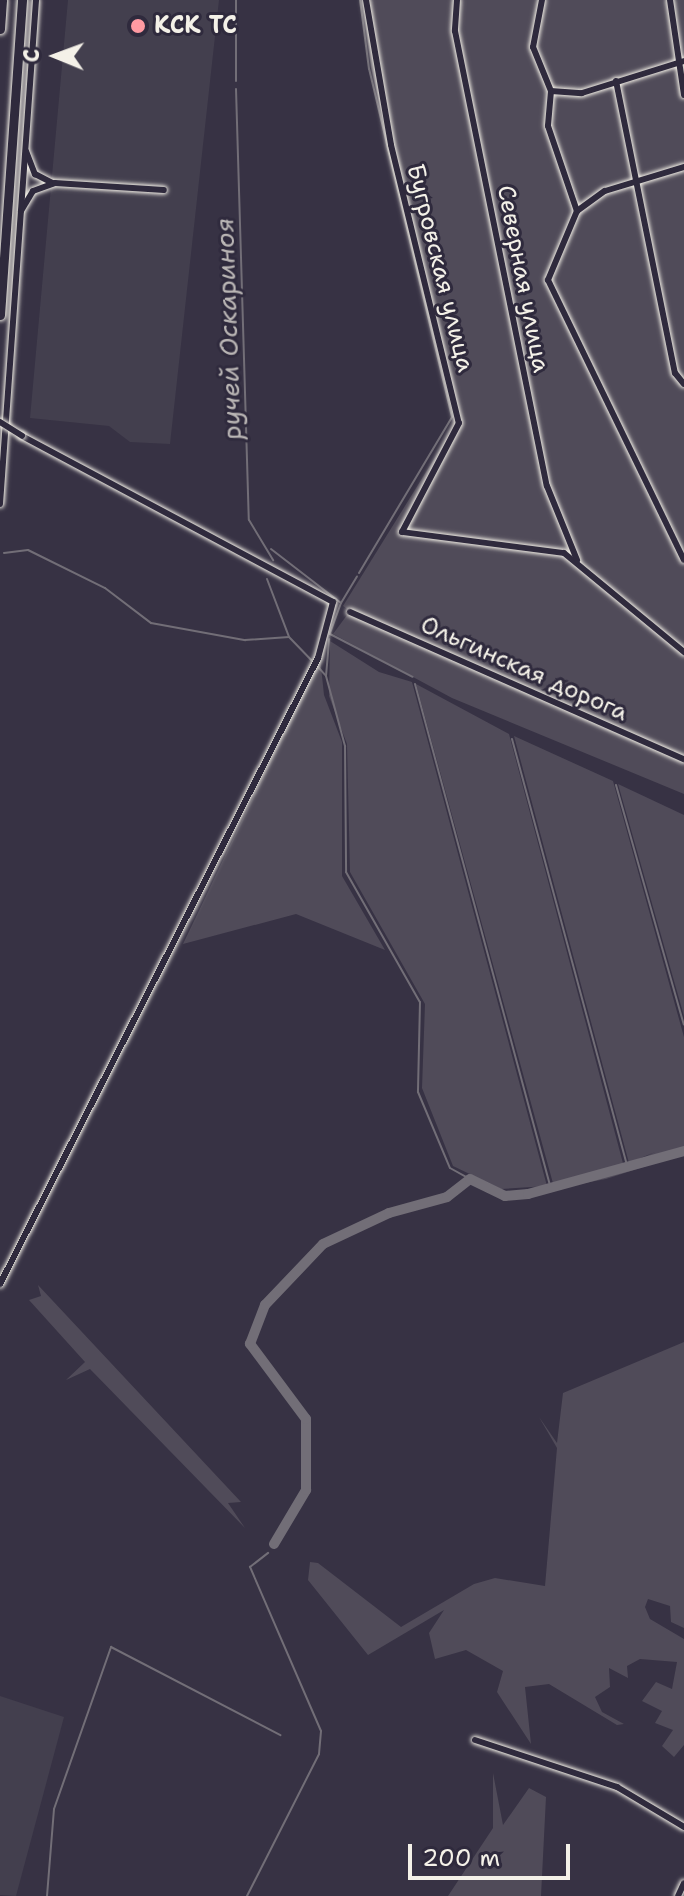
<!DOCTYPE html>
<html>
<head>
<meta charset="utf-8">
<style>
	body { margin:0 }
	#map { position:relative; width:684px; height:1896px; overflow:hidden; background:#373244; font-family:"Shantell Sans",sans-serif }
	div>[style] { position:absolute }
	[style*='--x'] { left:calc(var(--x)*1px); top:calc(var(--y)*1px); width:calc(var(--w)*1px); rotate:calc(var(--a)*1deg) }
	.built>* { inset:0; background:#433f4e }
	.green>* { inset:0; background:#504b59 }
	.stream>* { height:2px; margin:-1px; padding:0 1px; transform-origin:1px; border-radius:1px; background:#726e77 }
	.river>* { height:10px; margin:-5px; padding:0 5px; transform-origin:5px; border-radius:5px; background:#726e77 }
	.roads { filter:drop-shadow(0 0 2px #f4f1e8) drop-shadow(0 0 2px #f4f1e8) }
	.minor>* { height:6px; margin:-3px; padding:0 3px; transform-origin:3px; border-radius:3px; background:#2f2a3d }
	.highway>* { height:9px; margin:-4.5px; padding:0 4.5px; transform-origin:4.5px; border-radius:4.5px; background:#2f2a3d }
	.bridges { filter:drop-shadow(0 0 2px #f4f1e8) drop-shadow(0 0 2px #f4f1e8) }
	.minor-bridge>* { height:6px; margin:-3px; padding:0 3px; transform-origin:3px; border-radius:3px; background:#2f2a3d }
	.dots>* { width:22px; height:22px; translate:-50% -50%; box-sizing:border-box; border:4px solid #2f2a3d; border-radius:50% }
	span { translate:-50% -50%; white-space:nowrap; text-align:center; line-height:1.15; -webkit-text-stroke:6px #2f2a3d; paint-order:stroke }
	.poi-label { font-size:24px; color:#f4f1e8; font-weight:700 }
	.left { translate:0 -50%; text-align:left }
	.street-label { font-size:24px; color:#f4f1e8 }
	.water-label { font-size:26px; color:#bab6b5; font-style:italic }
	.north { position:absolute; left:16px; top:16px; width:80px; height:80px; -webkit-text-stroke:6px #2f2a3d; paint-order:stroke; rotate:271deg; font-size:22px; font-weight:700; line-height:32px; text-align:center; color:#f4f1e8 }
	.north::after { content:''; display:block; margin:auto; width:28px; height:36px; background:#f4f1e8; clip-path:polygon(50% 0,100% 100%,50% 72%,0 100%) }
	.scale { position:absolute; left:408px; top:1844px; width:162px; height:36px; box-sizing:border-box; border:4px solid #f4f1e8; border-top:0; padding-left:10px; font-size:24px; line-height:28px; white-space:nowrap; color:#f4f1e8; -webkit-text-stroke:6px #2f2a3d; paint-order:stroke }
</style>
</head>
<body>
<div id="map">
	<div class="built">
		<i style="clip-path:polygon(68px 0,219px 0,170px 444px,130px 442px,109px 426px,30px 418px)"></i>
		<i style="clip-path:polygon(0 1696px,64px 1717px,16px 1896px,0 1895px)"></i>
	</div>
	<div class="green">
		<i style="clip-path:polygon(363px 0,684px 0,684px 794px,452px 698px,333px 634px,350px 611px,343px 606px,457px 422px,371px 67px)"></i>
		<i style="clip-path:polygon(330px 641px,379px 672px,412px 682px,547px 1186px,501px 1189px,453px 1166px,422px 1088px,425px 1004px,350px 872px,347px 744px,329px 696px)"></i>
		<i style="clip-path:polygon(320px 657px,324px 695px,342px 742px,342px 876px,385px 950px,296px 914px,183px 944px)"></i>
		<i style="clip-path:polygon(416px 684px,509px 734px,624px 1167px,655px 1152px,629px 1163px,514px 736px,613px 781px,684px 1037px,684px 1154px,606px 1179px,537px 1192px,554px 1187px)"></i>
		<i style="clip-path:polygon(618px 784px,684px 815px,684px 1016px)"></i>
		<i style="clip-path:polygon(38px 1285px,241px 1502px,228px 1503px,245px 1528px,90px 1369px,66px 1380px,85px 1362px,29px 1300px,41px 1296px)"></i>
		<i style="clip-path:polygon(684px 1342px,684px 1628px,671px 1622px,670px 1606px,648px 1599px,645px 1607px,650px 1619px,684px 1639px,684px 1745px,674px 1757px,662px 1746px,673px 1730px,655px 1723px,662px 1711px,642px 1701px,656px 1682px,672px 1689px,677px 1662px,640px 1659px,627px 1666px,628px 1678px,609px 1668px,610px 1687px,595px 1697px,602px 1712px,624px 1724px,617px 1725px,549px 1684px,525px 1687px,531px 1744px,497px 1692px,503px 1671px,466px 1650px,435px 1659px,429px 1633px,444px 1610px,368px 1655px,308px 1580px,310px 1562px,318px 1563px,401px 1627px,474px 1584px,495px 1578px,545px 1586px,557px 1448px,539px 1417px,557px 1443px,563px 1393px)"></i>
		<i style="clip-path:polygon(493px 1773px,503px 1825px,529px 1788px,546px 1797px,541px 1896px,448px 1896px,493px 1828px)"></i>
	</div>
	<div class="stream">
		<i style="--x:236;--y:81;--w:81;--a:-90"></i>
		<i style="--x:236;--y:89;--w:431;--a:88.3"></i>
		<i style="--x:249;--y:520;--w:47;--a:59"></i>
		<i style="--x:271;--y:549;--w:88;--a:37.6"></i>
		<i style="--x:341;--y:603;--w:31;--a:-59"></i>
		<i style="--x:4;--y:553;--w:24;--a:-7"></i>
		<i style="--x:28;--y:550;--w:86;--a:26.3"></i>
		<i style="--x:105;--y:588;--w:58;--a:37.3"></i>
		<i style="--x:151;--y:623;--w:96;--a:10.3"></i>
		<i style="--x:245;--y:640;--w:44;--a:-3.9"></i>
		<i style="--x:359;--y:573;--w:182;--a:-59.2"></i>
		<i style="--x:452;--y:417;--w:358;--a:-103.4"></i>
		<i style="--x:369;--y:69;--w:70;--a:-97.4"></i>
		<i style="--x:267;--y:579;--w:62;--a:69.2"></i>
		<i style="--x:289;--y:637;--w:32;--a:46"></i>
		<i style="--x:341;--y:603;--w:33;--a:110"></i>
		<i style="--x:330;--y:634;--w:93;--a:27.4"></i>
		<i style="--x:318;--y:667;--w:12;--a:48"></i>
		<i style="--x:326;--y:676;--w:37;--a:-85"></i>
		<i style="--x:326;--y:676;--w:73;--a:74.8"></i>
		<i style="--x:345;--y:746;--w:126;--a:89.5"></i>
		<i style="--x:346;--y:872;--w:150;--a:60.4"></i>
		<i style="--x:420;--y:1002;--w:90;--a:91.3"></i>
		<i style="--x:418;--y:1092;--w:82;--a:67.2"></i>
		<i style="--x:450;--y:1168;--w:23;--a:29"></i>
		<i style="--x:415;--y:684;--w:523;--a:74.93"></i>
		<i style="--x:512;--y:739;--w:444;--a:74.9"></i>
		<i style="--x:616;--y:785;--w:249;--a:74.2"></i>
		<i style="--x:47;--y:1896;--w:87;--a:-85.4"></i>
		<i style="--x:54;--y:1809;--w:172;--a:-70.6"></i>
		<i style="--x:111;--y:1647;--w:191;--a:27.5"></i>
		<i style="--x:247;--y:1896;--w:159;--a:-63.1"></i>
		<i style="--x:319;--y:1754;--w:23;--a:-85"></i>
		<i style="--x:321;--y:1731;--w:179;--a:-113.4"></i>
		<i style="--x:250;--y:1567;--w:23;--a:-38"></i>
	</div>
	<div class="river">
		<i style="--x:274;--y:1544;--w:63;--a:-59.3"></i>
		<i style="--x:306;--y:1490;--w:71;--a:-90"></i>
		<i style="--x:306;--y:1419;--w:94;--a:-126.7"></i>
		<i style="--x:250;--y:1344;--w:42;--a:-69"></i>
		<i style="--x:265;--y:1305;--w:84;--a:-46.4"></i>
		<i style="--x:323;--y:1244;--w:73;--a:-25.2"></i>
		<i style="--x:389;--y:1213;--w:60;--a:-15.4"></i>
		<i style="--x:447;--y:1197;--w:29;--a:-38"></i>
		<i style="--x:470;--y:1179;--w:39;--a:26"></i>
		<i style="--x:505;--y:1196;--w:23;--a:-5"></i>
		<i style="--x:528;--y:1194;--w:162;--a:-15.4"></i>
	</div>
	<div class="roads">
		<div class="minor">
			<i style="--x:366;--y:0;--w:147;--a:80.2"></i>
			<i style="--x:391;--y:145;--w:286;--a:76.3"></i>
			<i style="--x:459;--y:423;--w:123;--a:117.6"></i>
			<i style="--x:402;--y:532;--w:163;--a:7.4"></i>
			<i style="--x:564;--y:553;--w:156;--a:39.5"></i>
			<i style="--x:457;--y:0;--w:31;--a:94"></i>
			<i style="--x:455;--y:31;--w:464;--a:78.6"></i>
			<i style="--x:547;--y:486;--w:80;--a:67.9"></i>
			<i style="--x:542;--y:0;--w:48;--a:100.8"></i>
			<i style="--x:533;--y:47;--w:48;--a:67.8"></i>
			<i style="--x:551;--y:91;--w:35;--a:95"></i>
			<i style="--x:548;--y:126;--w:90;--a:71.2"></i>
			<i style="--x:577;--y:211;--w:75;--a:112.8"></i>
			<i style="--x:548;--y:280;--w:311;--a:64.1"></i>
			<i style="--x:670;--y:0;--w:96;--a:81.6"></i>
			<i style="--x:616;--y:81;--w:298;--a:78.6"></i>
			<i style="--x:675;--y:373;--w:14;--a:51"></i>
			<i style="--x:551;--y:91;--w:31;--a:4"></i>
			<i style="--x:582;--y:93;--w:107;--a:-17.4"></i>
			<i style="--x:26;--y:151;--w:25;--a:69"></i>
			<i style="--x:35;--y:174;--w:20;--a:27"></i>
			<i style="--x:21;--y:211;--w:23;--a:-59"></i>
			<i style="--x:33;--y:191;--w:23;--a:-20"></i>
			<i style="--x:55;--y:183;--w:109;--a:3.7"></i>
			<i style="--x:577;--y:211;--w:34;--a:-36"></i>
			<i style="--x:605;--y:191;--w:83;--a:-16.9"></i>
			<i style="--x:0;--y:504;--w:505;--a:-85.91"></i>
			<i style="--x:350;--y:612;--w:365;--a:23.8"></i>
			<i style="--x:0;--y:1284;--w:702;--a:-63.07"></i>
			<i style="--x:318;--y:658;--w:58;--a:-75"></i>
			<i style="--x:333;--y:602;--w:353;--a:-151.9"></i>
			<i style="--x:475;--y:1740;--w:150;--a:18.3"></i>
			<i style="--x:617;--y:1787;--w:78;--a:30.8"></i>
			<i style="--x:678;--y:1896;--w:14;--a:-65"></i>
		</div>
		<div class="highway">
			<i style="--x:0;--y:29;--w:29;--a:-86"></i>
			<i style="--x:0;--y:315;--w:316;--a:-86"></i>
		</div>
	</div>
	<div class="bridges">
		<div class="minor-bridge">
			<i style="--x:0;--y:422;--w:26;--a:32"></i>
		</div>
	</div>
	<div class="dots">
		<i style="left:138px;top:26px;background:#ff9aa2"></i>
	</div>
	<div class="poi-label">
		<span class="left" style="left:154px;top:26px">КСК ТС</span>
	</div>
	<div class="street-label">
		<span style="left:440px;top:268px;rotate:76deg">Бугровская улица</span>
		<span style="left:523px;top:279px;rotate:79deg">Северная улица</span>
		<span style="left:524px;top:669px;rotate:24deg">Ольгинская дорога</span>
	</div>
	<div class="water-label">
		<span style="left:228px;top:329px;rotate:-92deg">ручей Оскариноя</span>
	</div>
	<div class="north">С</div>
	<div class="scale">200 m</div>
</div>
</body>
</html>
